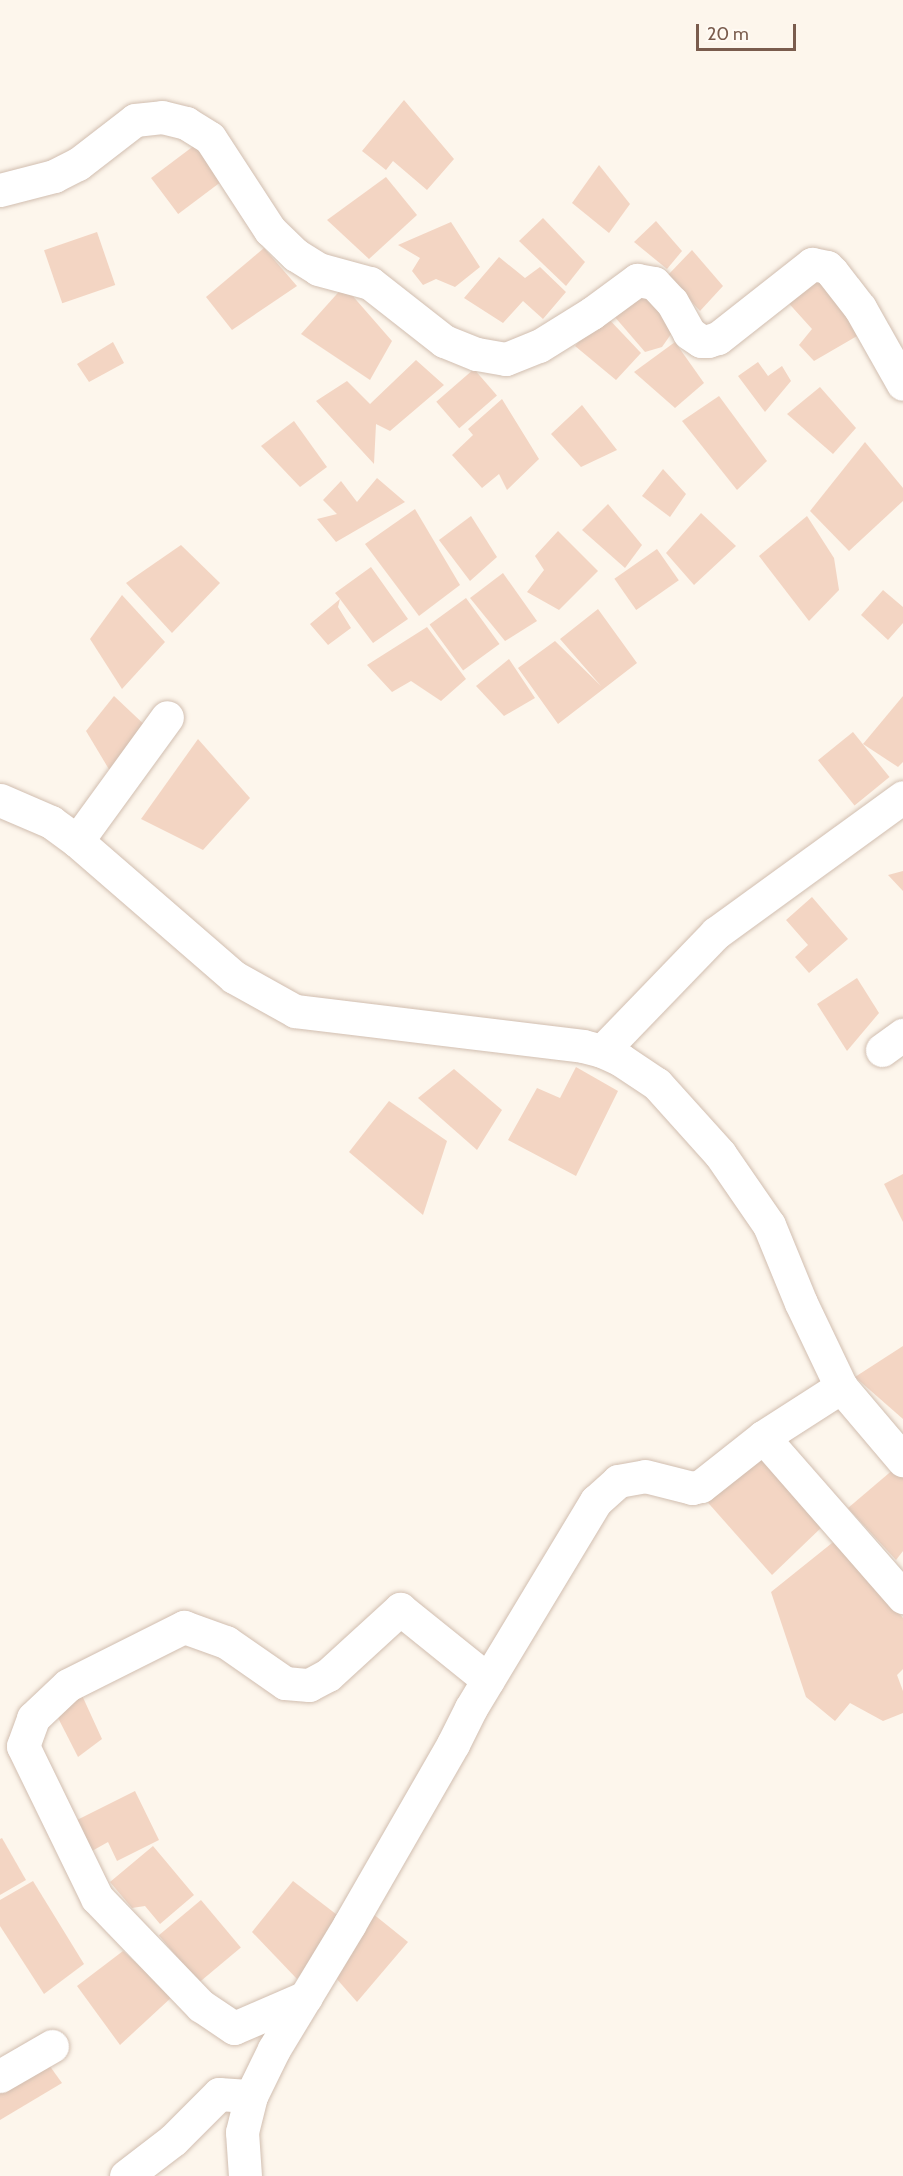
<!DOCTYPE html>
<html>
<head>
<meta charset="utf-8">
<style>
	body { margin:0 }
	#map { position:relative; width:903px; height:2176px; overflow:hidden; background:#fdf6ec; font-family:Cabin,sans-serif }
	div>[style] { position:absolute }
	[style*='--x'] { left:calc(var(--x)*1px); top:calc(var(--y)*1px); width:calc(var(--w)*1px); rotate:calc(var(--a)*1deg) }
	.building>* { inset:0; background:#f3d5c3; transform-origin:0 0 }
	.roads { filter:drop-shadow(0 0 2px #d1beb0) drop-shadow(0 0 2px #d1beb0) }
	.street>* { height:33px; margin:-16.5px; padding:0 16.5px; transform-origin:16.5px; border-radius:16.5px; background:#fff }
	span { translate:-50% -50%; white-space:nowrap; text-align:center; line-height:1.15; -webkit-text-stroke:4.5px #fffaf3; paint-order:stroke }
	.scale { position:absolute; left:696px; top:24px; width:100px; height:27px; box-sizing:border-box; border:3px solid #7a5c4d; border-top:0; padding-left:8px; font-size:18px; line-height:21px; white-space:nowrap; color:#7a5c4d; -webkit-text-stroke:4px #fffaf3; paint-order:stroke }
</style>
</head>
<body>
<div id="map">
	<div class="building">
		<i style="clip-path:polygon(404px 100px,454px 159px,427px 190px,393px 161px,386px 170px,362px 151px)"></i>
		<i style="left:195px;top:145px;width:45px;height:55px;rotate:53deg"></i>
		<i style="clip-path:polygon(599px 165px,630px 204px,609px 233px,572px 203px)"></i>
		<i style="clip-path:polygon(386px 177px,417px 215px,369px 259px,327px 220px)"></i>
		<i style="clip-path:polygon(543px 218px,585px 262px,566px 286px,519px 241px)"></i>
		<i style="clip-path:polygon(656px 221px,682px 251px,667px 269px,634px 242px)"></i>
		<i style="clip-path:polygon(451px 222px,480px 267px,455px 287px,436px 279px,423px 285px,412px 271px,420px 258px,398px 245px)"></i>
		<i style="left:97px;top:232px;width:56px;height:56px;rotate:71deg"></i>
		<i style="clip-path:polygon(264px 248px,297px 286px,232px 330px,206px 297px)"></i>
		<i style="clip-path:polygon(692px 250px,723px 286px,700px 311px,668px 275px)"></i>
		<i style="clip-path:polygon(499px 257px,525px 278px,540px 267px,566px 292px,543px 319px,523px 301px,503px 323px,464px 298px)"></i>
		<i style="clip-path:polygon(825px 271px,864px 332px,814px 361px,799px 345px,812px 329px,784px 298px)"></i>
		<i style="clip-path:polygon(344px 286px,392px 341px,370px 380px,301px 334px)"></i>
		<i style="clip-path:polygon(641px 293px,676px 327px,662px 347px,645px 352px,614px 316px)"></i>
		<i style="clip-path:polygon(604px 314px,641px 353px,616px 380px,575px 346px)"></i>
		<i style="clip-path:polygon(113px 342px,124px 363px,89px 382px,77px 364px)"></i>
		<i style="clip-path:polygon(675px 342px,704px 383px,675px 408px,634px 372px)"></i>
		<i style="clip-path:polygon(416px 360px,444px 385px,390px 431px,376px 424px,374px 464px,316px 401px,347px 381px,370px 404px)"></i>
		<i style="clip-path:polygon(758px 362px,768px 376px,782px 366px,791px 381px,765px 412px,738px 376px)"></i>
		<i style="left:474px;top:369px;width:35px;height:50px;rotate:49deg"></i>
		<i style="clip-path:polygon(820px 387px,856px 428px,833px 454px,787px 414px)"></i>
		<i style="clip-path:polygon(719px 396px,767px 461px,737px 490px,682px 421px)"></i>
		<i style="clip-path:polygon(502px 399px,539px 459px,507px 490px,499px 474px,482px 488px,452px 455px,473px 435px,468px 429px)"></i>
		<i style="clip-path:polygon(582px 405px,617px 450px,581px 467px,551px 434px)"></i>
		<i style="clip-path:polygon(294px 421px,327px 467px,300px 487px,261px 446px)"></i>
		<i style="clip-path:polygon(865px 442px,903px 488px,903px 501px,849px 551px,810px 511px)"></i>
		<i style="clip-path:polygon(663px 469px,686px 494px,670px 517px,642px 496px)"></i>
		<i style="clip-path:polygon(377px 478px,405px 502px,336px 542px,317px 519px,337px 514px,323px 500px,341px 481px,357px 502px)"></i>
		<i style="clip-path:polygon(608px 504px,642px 545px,625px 568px,582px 530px)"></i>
		<i style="clip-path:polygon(415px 509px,460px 585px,419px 616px,365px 544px)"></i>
		<i style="clip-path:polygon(701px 513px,736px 546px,694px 585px,666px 553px)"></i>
		<i style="clip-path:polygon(471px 516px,497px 557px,470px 581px,439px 540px)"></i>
		<i style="clip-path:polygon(807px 516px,834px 558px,839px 590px,809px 621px,759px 556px)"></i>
		<i style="clip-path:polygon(558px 531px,598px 571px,559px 610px,527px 592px,544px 570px,535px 556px)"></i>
		<i style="clip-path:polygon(181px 545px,220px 583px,172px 633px,126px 583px)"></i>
		<i style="left:657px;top:549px;width:38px;height:52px;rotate:55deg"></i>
		<i style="clip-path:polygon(371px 567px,408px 619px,373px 643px,340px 599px,338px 607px,351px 628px,328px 645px,310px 624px,340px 599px,335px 593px)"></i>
		<i style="clip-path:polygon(503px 573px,537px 621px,505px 641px,470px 598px)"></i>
		<i style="clip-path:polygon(883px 590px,903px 607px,903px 623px,888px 640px,861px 615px)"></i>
		<i style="clip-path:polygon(122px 595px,165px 642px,122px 689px,90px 639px)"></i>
		<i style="left:466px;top:598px;width:57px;height:45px;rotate:54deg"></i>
		<i style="clip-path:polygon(598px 609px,637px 663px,558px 724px,518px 668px,555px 641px,601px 686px,560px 639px)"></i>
		<i style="clip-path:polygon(427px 627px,466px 679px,441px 701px,411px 681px,392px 692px,367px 665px)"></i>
		<i style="clip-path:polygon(509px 659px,535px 698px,504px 716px,476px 686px)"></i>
		<i style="clip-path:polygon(114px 696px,150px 730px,110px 771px,86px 731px)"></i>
		<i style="clip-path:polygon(903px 696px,903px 762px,898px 767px,863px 744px)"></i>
		<i style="left:853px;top:732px;width:58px;height:45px;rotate:51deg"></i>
		<i style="clip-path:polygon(198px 739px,250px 798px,203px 850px,141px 819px)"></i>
		<i style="clip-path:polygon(903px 871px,903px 891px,888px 875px)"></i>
		<i style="clip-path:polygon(812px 897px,848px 939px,809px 973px,795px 957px,808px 945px,786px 920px)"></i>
		<i style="clip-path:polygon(857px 978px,879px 1013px,847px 1051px,817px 1004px)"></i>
		<i style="clip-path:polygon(576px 1067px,618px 1091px,576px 1176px,508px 1140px,537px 1088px,560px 1098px)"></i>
		<i style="clip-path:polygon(454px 1069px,502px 1110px,477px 1150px,418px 1098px)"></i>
		<i style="clip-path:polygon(389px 1101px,447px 1141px,423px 1215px,349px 1152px)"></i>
		<i style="clip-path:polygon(903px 1174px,903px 1222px,884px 1184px)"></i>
		<i style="clip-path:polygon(903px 1346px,903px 1419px,855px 1377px)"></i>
		<i style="clip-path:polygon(760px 1457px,824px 1525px,772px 1575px,703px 1497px)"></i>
		<i style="clip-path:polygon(895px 1468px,903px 1476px,903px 1551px,896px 1560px,848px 1508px)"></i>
		<i style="clip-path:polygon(837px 1539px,903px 1618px,903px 1669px,897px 1675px,903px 1691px,903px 1713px,883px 1721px,850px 1703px,835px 1721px,806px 1697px,771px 1592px)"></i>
		<i style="clip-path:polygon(80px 1691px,102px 1739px,78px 1757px,55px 1712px)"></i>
		<i style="clip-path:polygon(135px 1791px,159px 1840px,117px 1861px,108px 1842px,92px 1851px,77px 1820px)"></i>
		<i style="clip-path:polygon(2px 1838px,26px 1880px,0 1895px,0 1839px)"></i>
		<i style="clip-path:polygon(153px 1846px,194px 1895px,160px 1924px,145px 1906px,132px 1908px,110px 1882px)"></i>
		<i style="clip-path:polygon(33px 1881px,84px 1964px,44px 1994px,0 1926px,0 1900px)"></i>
		<i style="clip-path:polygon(293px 1881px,345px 1921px,297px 1979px,252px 1932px)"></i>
		<i style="left:201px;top:1900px;width:62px;height:55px;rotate:50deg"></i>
		<i style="clip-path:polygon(372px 1913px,408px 1942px,357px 2002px,328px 1969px)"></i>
		<i style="clip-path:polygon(123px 1951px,173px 1996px,120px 2045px,77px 1986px)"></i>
		<i style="clip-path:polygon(44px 2058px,62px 2083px,0 2120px,0 2082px)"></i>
	</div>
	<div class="roads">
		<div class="street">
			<i style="--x:0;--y:190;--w:56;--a:-14.5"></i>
			<i style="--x:54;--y:176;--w:27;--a:-27"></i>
			<i style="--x:78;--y:164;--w:72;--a:-37.7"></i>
			<i style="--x:135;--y:120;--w:27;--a:-6"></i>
			<i style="--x:162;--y:117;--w:25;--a:14"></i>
			<i style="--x:186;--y:123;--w:28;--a:32"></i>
			<i style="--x:210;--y:138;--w:110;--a:56.9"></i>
			<i style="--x:270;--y:230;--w:36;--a:44"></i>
			<i style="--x:296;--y:255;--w:26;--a:32"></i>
			<i style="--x:318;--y:269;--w:54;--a:15.1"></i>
			<i style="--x:370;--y:283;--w:94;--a:38.1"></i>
			<i style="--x:444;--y:341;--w:35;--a:22"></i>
			<i style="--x:477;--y:354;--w:29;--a:10"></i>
			<i style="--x:506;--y:359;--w:35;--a:-22"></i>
			<i style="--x:539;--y:346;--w:62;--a:-31.9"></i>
			<i style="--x:592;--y:313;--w:56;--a:-36.3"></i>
			<i style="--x:637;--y:280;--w:17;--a:10"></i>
			<i style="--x:654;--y:283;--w:26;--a:47"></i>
			<i style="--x:672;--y:302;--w:35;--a:61"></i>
			<i style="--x:689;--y:333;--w:14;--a:34"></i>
			<i style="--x:701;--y:341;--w:7;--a:0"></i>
			<i style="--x:708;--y:341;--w:10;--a:-17"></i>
			<i style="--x:718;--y:338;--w:120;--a:-38.2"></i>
			<i style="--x:812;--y:264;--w:15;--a:11"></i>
			<i style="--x:827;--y:267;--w:7;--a:45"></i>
			<i style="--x:832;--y:272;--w:46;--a:52.1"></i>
			<i style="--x:860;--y:308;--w:87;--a:60.5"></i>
			<i style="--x:0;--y:800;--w:56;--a:23.3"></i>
			<i style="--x:51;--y:822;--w:32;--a:36"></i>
			<i style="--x:77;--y:841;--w:208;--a:40.9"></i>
			<i style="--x:234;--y:977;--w:70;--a:29.1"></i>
			<i style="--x:295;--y:1011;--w:290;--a:6.9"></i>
			<i style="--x:583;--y:1046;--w:20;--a:15"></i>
			<i style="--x:602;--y:1051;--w:21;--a:25"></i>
			<i style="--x:621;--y:1060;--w:43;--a:33.7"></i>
			<i style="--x:657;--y:1084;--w:94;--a:48"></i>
			<i style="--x:720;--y:1154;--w:86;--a:55.4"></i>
			<i style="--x:769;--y:1225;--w:84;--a:67.7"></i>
			<i style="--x:801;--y:1303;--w:93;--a:64.5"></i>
			<i style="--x:841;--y:1387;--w:96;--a:49.7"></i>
			<i style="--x:77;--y:841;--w:153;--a:-54"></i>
			<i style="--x:882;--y:1050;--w:26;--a:-36"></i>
			<i style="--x:602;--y:1051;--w:164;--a:-46"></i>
			<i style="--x:716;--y:933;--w:231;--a:-36"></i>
			<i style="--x:763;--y:1437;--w:213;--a:48.8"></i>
			<i style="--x:306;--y:1997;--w:78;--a:156.7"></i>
			<i style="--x:234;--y:2028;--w:40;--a:-146"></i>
			<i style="--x:201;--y:2006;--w:150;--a:-133.9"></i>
			<i style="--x:97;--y:1898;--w:169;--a:-116"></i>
			<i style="--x:23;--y:1746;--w:30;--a:-70"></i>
			<i style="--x:33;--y:1718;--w:48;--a:-43.3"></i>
			<i style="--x:68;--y:1685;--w:130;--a:-26.6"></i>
			<i style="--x:184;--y:1627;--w:45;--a:19.7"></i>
			<i style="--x:226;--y:1642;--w:72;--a:34.8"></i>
			<i style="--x:285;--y:1683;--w:24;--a:5"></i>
			<i style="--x:309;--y:1685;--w:21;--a:-28"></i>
			<i style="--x:328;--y:1675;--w:98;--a:-42.5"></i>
			<i style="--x:400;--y:1609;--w:113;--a:38.9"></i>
			<i style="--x:0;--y:2076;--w:60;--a:-30"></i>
			<i style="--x:126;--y:2176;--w:59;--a:-37.5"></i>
			<i style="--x:173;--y:2140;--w:65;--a:-45"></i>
			<i style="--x:219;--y:2094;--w:32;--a:4"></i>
			<i style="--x:245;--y:2176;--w:44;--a:-93.9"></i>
			<i style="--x:242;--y:2132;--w:37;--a:-76"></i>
			<i style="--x:251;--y:2096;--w:52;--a:-63.9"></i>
			<i style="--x:274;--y:2049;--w:145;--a:-58.8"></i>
			<i style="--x:349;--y:1925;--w:209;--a:-60.1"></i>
			<i style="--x:453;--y:1744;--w:40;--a:-63.4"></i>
			<i style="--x:471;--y:1708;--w:242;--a:-58.9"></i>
			<i style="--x:596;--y:1501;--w:30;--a:-42"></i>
			<i style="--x:618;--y:1481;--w:27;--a:-10"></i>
			<i style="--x:645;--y:1476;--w:49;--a:14.3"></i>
			<i style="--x:692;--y:1488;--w:9;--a:-13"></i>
			<i style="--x:701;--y:1486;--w:79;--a:-38.3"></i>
			<i style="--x:763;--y:1437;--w:93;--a:-32.7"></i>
		</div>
	</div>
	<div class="scale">20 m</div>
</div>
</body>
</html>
